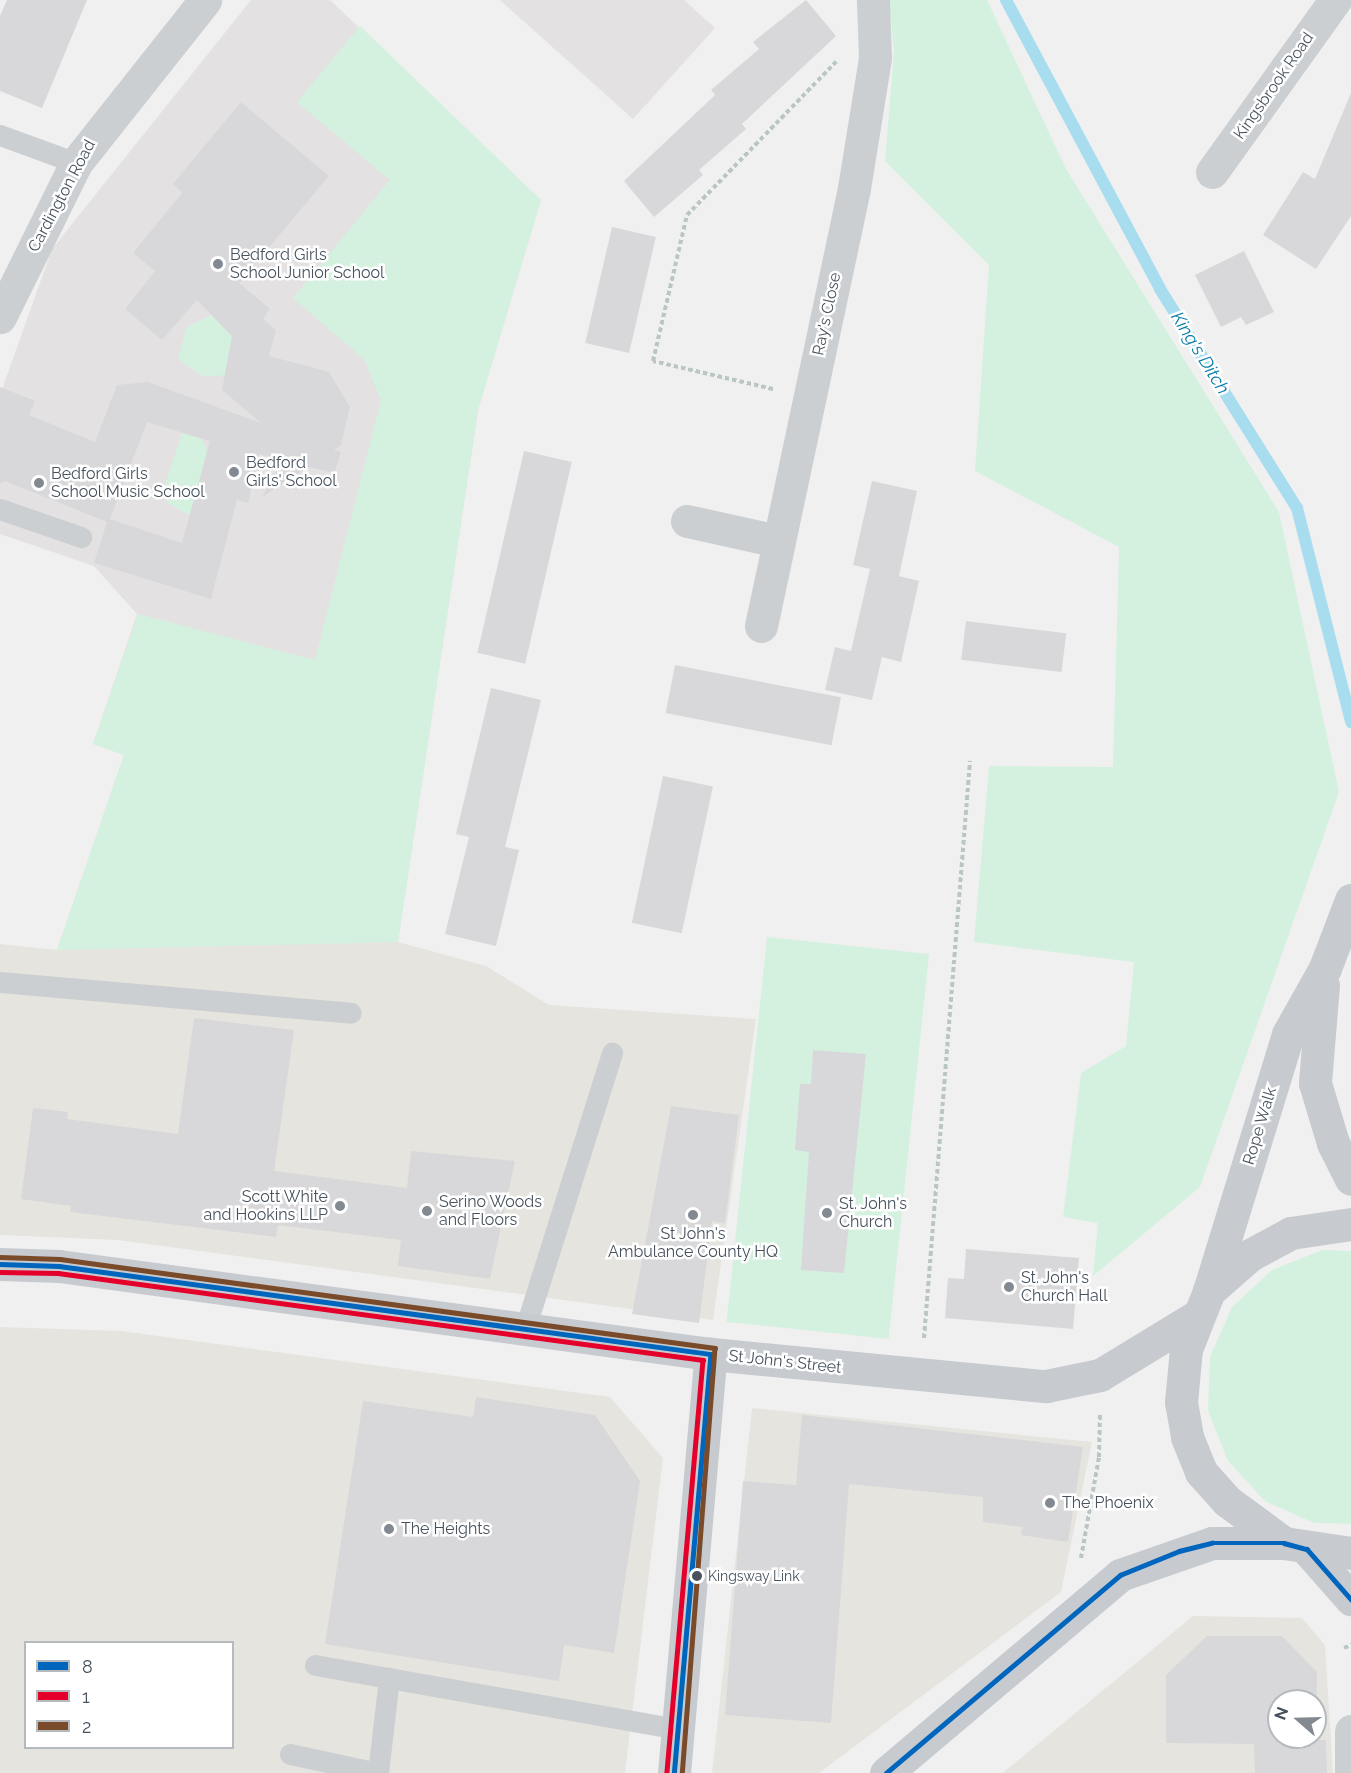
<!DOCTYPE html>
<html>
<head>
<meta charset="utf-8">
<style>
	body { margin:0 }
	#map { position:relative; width:1351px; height:1773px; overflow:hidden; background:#f1f0f0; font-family:Raleway,sans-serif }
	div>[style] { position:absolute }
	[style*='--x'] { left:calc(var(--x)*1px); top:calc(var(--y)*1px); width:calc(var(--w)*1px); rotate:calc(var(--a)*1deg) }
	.commercial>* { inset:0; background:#e6e4de }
	.education>* { inset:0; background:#e3e1e2 }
	.green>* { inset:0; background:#d4f1e0; transform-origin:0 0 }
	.stream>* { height:12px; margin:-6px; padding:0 6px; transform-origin:6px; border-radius:6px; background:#a8ddef }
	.building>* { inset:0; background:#d8d8da; transform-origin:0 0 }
	.path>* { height:4px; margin-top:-2px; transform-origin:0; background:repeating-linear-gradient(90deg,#b9c6c2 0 4.5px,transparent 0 7.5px) }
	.lane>* { height:21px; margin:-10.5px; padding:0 10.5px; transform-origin:10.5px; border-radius:10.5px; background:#cccfd1 }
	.street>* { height:33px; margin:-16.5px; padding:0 16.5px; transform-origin:16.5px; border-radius:16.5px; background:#cccfd1 }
	.primary>* { height:33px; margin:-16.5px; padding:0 16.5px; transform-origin:16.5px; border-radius:16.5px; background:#c7cbcf }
	.bus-1>* { height:4.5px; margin:-2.25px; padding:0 2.25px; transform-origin:2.25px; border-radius:2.25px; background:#0065bd }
	.bus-2>* { height:4.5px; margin:-2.25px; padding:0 2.25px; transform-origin:2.25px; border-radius:2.25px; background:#e4002b }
	.bus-3>* { height:4.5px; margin:-2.25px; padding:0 2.25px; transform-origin:2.25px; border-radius:2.25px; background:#7a4b2a }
	.dots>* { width:16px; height:16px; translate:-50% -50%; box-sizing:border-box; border:3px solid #fff; border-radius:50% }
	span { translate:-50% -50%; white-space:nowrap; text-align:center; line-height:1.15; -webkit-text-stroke:5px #fff; paint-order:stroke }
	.bus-label { font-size:14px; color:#47525e }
	.left { translate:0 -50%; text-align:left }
	.street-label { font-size:16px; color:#47525e }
	.poi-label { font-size:16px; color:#47525e }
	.right { translate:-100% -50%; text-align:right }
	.water-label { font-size:18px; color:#087ea8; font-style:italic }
	.legend { position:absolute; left:24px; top:1641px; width:210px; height:108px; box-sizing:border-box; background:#fff; border:2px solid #b5babf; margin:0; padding:8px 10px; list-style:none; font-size:18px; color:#47525e }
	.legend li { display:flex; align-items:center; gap:12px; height:30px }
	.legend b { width:30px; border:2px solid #b5babf }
	.north { position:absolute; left:1267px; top:1689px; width:60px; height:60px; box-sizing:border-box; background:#fff; border:2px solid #b5babf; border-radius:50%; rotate:290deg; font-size:16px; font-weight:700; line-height:24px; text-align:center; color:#47525e }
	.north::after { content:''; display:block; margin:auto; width:21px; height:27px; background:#828991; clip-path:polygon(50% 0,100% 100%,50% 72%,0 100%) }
</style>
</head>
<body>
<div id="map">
	<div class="commercial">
		<i style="clip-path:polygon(398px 942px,486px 966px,549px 1005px,756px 1019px,713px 1320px,118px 1240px,0 1235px,0 944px,57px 950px)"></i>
		<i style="clip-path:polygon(evenodd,0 1327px,121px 1331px,610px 1397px,663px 1458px,625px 1773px,0 1773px,0 1327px,26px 1642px,232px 1642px,232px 1748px,26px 1748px,26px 1642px)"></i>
		<i style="clip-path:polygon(752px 1408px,1092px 1442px,1061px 1592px,819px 1773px,712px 1773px)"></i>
		<i style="clip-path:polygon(evenodd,1193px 1616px,1302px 1618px,1325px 1645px,1333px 1773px,1003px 1773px,1193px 1616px,1279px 1701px,1315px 1701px,1315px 1737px,1279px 1737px,1279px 1701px)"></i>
	</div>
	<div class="education">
		<i style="clip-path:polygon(251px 0,330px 0,541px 200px,478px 410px,398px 942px,57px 950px,124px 755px,93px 744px,137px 614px,94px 566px,0 534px,0 395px,52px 249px)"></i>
		<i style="clip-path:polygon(500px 0,684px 0,715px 28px,633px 119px)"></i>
	</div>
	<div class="green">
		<i style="clip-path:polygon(889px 0,987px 0,1066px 169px,1279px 512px,1339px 792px,1200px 1187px,1093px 1276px,1098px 1223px,1063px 1217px,1081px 1073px,1126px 1046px,1134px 962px,974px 942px,989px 766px,1113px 767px,1119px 547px,975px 471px,989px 265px,885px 161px,894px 52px)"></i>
		<i style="clip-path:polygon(360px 26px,541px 200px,478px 410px,398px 942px,57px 950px,124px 755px,93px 744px,138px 614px,315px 660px,381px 400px,364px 359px,293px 298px,390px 180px,297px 102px)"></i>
		<i style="clip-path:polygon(211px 315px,232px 336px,225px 375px,204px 377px,178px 359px,187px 327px)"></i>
		<i style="clip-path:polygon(182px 433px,202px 439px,207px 452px,190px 516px,168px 503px,164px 488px)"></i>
		<i style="left:767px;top:937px;width:163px;height:387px;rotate:6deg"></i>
		<i style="clip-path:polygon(1322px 1250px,1351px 1251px,1351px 1524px,1314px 1523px,1265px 1501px,1228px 1461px,1208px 1411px,1210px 1357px,1232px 1307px,1272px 1270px)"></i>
	</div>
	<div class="stream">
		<i style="--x:1006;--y:0;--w:327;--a:61.9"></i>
		<i style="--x:1160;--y:289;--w:258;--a:58"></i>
		<i style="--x:1297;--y:508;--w:221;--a:75.8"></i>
	</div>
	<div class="building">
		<i style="clip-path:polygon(7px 0,87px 0,42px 108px,0 91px,0 16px)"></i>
		<i style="clip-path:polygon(806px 0,836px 36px,742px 124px,746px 129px,699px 170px,703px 175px,654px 217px,624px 181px,715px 95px,711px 90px,759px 49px,753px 42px)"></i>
		<i style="clip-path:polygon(1351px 93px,1351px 216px,1316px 269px,1263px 235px,1303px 172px,1315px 179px)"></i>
		<i style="clip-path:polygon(evenodd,241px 102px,329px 176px,239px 283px,270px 309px,263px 319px,276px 330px,269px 356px,329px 372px,350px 407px,341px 445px,334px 450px,341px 452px,334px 473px,308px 467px,262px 497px,283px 460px,259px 454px,248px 503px,237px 500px,211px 599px,94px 563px,107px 522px,5px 481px,0 484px,0 387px,35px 401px,29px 415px,95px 442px,117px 385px,148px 382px,261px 423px,222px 390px,232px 336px,197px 300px,162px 340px,125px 309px,155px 271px,133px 253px,182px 193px,173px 184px,241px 102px,147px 422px,210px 441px,182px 543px,110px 519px,147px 422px)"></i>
		<i style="left:612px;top:227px;width:45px;height:119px;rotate:13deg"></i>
		<i style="clip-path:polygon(1244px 251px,1274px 312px,1246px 325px,1241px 317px,1221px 327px,1195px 275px)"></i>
		<i style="left:524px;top:451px;width:49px;height:207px;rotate:13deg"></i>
		<i style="clip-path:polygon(872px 481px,917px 491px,899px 576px,919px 581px,901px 662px,882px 657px,872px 700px,825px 690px,835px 647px,851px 651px,870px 569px,853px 565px)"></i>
		<i style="left:966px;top:621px;width:101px;height:39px;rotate:7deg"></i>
		<i style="left:675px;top:665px;width:169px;height:49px;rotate:11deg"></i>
		<i style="clip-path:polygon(491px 688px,541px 700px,505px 847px,519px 850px,496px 946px,445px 934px,469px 837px,456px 834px)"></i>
		<i style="left:663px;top:776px;width:51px;height:150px;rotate:12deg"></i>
		<i style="clip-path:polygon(194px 1018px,294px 1030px,274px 1171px,407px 1188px,411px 1151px,515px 1161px,490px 1279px,398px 1266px,401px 1240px,278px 1225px,276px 1237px,70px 1212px,71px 1206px,21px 1199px,33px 1108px,68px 1112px,67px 1119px,178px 1134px)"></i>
		<i style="clip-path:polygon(813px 1050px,866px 1054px,844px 1273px,801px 1270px,809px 1152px,795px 1150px,800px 1084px,811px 1084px)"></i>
		<i style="clip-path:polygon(671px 1106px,739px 1115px,725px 1223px,712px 1221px,699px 1323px,632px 1314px)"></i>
		<i style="clip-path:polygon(966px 1249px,1079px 1258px,1073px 1329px,945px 1318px,948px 1278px,964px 1279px)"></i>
		<i style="clip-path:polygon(476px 1397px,595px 1415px,640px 1481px,614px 1653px,564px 1645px,559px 1681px,325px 1644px,363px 1401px,473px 1417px)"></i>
		<i style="clip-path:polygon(802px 1415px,1083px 1447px,1068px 1542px,1021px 1535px,1022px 1527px,983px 1522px,983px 1497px,849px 1484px,831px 1723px,725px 1715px,743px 1481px,796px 1485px)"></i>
		<i style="clip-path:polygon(evenodd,1207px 1636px,1282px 1636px,1317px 1672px,1316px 1740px,1326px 1740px,1327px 1773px,1255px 1773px,1254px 1744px,1166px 1743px,1166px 1675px,1207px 1636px,1279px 1701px,1315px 1701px,1315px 1737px,1279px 1737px,1279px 1701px)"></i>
	</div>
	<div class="path">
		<i style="--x:773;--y:389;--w:123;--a:-166.9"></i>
		<i style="--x:653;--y:361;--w:150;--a:-76.9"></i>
		<i style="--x:687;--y:215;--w:214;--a:-45.8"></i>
		<i style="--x:924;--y:1338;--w:579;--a:-85.44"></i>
		<i style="--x:1081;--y:1558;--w:103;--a:-79.9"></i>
		<i style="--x:1099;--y:1457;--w:45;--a:-88.7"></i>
		<i style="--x:1344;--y:1648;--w:8;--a:-23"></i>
	</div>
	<div class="lane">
		<i style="--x:0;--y:135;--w:81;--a:20.2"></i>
		<i style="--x:0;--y:509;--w:86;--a:19.1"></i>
		<i style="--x:0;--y:982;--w:352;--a:5"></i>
		<i style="--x:524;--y:1332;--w:293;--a:-72.5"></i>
		<i style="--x:315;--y:1665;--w:370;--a:10"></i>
		<i style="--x:290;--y:1754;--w:90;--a:12.2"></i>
		<i style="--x:378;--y:1773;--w:96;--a:-83.4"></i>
	</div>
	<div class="street">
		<i style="--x:1212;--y:172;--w:211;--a:-54.4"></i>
		<i style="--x:0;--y:317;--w:172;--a:-63.7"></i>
		<i style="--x:76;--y:163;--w:208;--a:-51.6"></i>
		<i style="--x:687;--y:521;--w:92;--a:12.5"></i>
		<i style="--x:761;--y:626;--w:448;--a:-78"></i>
		<i style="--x:854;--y:188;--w:132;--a:-80.8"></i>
		<i style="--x:875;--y:58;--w:58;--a:-92"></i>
		<i style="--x:1351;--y:1773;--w:42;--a:-90"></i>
	</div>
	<div class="primary">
		<i style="--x:1323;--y:985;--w:98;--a:94.7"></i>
		<i style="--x:1315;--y:1083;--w:63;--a:73.3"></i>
		<i style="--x:1333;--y:1143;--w:40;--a:63.4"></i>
		<i style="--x:1351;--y:1224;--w:61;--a:171.5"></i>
		<i style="--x:1291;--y:1233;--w:47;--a:151.8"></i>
		<i style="--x:1250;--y:1255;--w:55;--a:138.7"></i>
		<i style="--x:1209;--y:1291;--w:62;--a:111.6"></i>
		<i style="--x:1186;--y:1349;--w:53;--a:95.4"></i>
		<i style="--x:1181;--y:1402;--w:36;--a:80"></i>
		<i style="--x:1187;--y:1437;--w:38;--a:68"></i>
		<i style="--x:1201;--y:1472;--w:39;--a:48"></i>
		<i style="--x:1227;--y:1501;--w:71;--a:36.4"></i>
		<i style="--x:1284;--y:1543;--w:68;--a:8.5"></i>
		<i style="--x:0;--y:1264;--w:59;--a:1.9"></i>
		<i style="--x:59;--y:1266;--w:658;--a:7.69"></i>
		<i style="--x:711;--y:1354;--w:337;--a:5.5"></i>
		<i style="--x:1046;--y:1386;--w:55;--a:-11.5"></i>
		<i style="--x:1100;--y:1375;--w:114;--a:-31.3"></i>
		<i style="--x:1209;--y:1291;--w:269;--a:-72.9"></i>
		<i style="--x:1288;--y:1034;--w:76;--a:-60.7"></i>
		<i style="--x:1325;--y:968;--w:73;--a:-69.1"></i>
		<i style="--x:1307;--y:1549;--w:67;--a:48.7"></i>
		<i style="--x:674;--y:1773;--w:421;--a:-85"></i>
		<i style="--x:886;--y:1773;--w:307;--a:-40.2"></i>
		<i style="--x:1120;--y:1575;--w:97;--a:-19.2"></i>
		<i style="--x:1212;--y:1543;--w:72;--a:0"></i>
	</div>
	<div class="bus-1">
		<i style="--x:0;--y:1264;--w:59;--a:1.9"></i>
		<i style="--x:59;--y:1266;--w:658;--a:7.69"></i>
		<i style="--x:711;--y:1354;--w:421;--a:95"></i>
		<i style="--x:886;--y:1773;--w:307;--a:-40.2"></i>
		<i style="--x:1120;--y:1575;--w:64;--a:-22.1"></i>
		<i style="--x:1179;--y:1551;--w:34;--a:-14"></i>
		<i style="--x:1212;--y:1543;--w:72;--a:0"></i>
		<i style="--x:1284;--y:1543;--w:24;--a:15"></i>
		<i style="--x:1307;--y:1549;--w:67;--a:48.7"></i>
	</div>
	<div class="bus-2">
		<i style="--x:0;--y:1272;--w:58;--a:1"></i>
		<i style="--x:58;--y:1273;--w:651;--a:7.68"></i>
		<i style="--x:703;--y:1360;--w:414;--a:95"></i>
	</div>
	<div class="bus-3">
		<i style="--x:0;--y:1257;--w:60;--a:1.9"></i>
		<i style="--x:60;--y:1259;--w:661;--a:7.74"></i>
		<i style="--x:715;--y:1348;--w:426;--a:94.4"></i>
	</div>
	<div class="dots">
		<i style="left:218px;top:264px;background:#828991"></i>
		<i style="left:234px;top:472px;background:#828991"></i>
		<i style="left:39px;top:483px;background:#828991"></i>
		<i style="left:340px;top:1206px;background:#828991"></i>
		<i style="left:427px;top:1211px;background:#828991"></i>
		<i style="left:827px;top:1213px;background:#828991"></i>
		<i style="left:693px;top:1215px;background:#828991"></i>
		<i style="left:1009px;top:1287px;background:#828991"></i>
		<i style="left:1050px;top:1503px;background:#828991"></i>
		<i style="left:389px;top:1529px;background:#828991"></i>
		<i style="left:697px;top:1576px;background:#47525e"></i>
	</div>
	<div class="bus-label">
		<span class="left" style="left:708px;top:1576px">Kingsway Link</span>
	</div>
	<div class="street-label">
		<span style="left:1274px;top:86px;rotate:-55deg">Kingsbrook Road</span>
		<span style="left:62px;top:196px;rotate:-62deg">Cardington Road</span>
		<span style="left:827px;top:314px;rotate:-78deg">Ray's Close</span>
		<span style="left:1260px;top:1126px;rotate:-73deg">Rope Walk</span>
		<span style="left:785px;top:1362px;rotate:6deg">St John's Street</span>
	</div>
	<div class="poi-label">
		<span class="left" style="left:230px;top:264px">Bedford Girls<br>School Junior School</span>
		<span class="left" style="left:246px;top:472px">Bedford<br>Girls' School</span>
		<span class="left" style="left:51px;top:483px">Bedford Girls<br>School Music School</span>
		<span class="right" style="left:328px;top:1206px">Scott White<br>and Hookins LLP</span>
		<span class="left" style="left:439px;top:1211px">Serino Woods<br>and Floors</span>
		<span class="left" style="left:839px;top:1213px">St. John's<br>Church</span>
		<span style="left:693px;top:1243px">St John's<br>Ambulance County HQ</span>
		<span class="left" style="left:1021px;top:1287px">St. John's<br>Church Hall</span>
		<span class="left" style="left:1062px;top:1503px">The Phoenix</span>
		<span class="left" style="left:401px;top:1529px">The Heights</span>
	</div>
	<div class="water-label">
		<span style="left:1200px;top:353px;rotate:58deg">King's Ditch</span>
	</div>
	<ul class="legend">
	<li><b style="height:8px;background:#0065bd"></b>8</li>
	<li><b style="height:8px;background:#e4002b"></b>1</li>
	<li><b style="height:8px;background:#7a4b2a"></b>2</li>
	</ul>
	<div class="north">N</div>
</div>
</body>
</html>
